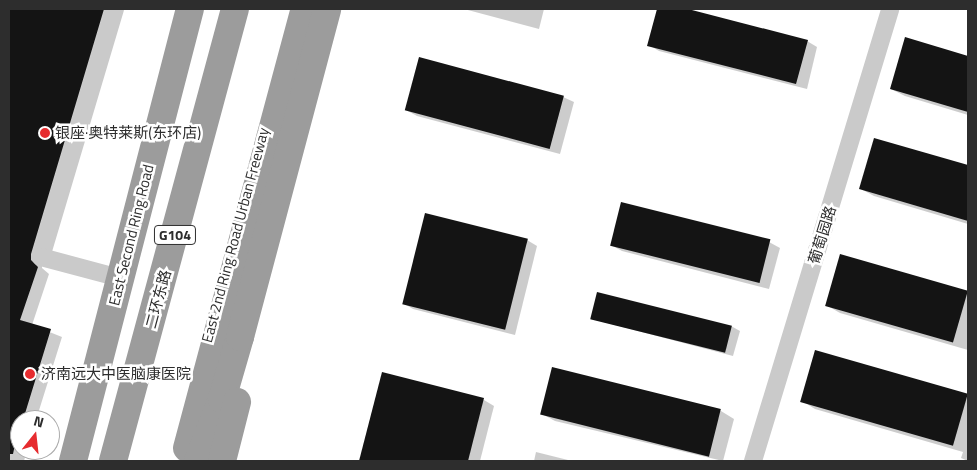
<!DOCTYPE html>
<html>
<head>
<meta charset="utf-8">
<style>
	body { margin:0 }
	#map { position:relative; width:977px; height:470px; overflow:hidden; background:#fff; font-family:"Titillium Web","Noto Sans SC",sans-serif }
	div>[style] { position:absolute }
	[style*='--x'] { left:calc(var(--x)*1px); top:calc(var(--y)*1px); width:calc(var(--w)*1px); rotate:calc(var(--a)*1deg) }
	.shadow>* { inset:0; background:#0003 }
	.building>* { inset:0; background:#141414; transform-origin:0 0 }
	.minor>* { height:18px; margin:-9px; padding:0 9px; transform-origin:9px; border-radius:9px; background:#cacaca }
	.trunk>* { height:28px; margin:-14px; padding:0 14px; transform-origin:14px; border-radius:14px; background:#9c9c9c }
	.dots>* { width:14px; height:14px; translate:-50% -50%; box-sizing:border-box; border:2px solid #fff; border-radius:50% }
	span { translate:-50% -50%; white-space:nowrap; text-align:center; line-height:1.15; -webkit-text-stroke:5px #fff; paint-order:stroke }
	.shield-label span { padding:1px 4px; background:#fff; border:1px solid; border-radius:4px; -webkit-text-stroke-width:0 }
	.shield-label { font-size:14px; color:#2d2d2d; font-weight:700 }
	.poi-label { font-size:15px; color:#2d2d2d }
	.left { translate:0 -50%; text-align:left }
	.street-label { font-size:15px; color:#2d2d2d }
	.frame { position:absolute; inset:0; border:10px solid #2d2d2d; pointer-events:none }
	.north { position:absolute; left:10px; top:410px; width:50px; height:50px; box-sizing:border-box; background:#fff; border:1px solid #ababab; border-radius:50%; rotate:16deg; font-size:14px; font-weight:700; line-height:20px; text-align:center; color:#2d2d2d }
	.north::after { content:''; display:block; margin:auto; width:18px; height:22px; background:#e62c2f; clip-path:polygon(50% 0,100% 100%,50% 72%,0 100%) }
</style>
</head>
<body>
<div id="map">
	<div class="shadow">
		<i style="clip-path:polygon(9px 9px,112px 9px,42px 261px,42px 268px,49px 274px,32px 325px,62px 337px,36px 420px,20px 420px,20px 450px,27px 450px,24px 461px,9px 461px)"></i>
		<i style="clip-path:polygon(464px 9px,544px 9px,539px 29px)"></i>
		<i style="clip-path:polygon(658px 9px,683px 9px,807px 41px,817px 47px,807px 89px,659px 51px,649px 45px)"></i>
		<i style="clip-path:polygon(906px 39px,968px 57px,968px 115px,905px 96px,891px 89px)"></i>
		<i style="clip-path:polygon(563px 97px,574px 102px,560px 154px,417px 116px,406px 110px)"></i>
		<i style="clip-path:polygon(875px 139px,968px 166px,968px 224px,874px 196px,861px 189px)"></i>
		<i style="clip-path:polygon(527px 240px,537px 246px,515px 335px,413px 309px,403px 303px)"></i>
		<i style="clip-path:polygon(769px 242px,780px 248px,769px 289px,622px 251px,611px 245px)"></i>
		<i style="clip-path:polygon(841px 256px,968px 293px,968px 350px,840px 313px,826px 305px)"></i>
		<i style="clip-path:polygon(592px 319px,731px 326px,740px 331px,733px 356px)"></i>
		<i style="clip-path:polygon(553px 369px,721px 411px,734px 419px,723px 461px,555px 421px,542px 414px)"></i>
		<i style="clip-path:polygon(383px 374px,484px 400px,494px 406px,480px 461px,360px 461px)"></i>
		<i style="clip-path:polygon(957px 393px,968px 399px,968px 461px,961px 458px,963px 452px,815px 409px,802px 401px)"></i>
		<i style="clip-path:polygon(536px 452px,572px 461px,534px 461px)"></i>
	</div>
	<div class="building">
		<i style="clip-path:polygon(9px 9px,104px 9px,31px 254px,31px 260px,38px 267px,20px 320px,51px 329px,23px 420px,20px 420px,13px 454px,9px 454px)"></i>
		<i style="clip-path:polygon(657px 9px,688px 9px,808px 40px,796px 84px,647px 46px)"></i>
		<i style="clip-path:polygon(905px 37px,968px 56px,968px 112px,890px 89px)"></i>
		<i style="left:419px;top:57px;width:150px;height:55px;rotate:15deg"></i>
		<i style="clip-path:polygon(874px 138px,968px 165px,968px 221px,859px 189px)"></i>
		<i style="left:621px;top:202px;width:154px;height:45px;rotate:14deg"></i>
		<i style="left:425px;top:213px;width:106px;height:94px;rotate:14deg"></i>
		<i style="left:840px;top:254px;width:133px;height:54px;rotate:16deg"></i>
		<i style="left:597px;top:292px;width:139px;height:28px;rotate:14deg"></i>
		<i style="left:815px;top:350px;width:159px;height:54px;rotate:16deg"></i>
		<i style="left:552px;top:367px;width:174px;height:49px;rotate:14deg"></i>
		<i style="clip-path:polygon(382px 372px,484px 398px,468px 461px,359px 461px)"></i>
	</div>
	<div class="minor">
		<i style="--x:115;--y:9;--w:259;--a:106.6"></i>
		<i style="--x:41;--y:257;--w:82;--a:14.9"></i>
		<i style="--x:753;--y:461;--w:472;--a:-73.1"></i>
	</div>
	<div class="trunk">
		<i style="--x:187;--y:448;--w:455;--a:-75"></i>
		<i style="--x:73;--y:461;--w:467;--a:-75.5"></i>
		<i style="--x:113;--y:461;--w:468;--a:-74.9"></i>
		<i style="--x:198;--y:461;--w:66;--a:-68.8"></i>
		<i style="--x:222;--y:399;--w:65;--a:-73.8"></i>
		<i style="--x:240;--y:337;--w:339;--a:-75.1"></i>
		<i style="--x:222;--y:461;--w:61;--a:-75.7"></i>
	</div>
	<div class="dots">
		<i style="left:45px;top:133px;background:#e62c2f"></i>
		<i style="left:30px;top:374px;background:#e62c2f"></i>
	</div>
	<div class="shield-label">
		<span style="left:175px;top:235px">G104</span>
	</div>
	<div class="poi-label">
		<span class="left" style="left:55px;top:133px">银座·奥特莱斯(东环店)</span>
		<span class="left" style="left:41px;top:374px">济南远大中医脑康医院</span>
	</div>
	<div class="street-label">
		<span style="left:131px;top:235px;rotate:-76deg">East Second Ring Road</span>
		<span style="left:235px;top:235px;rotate:-75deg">East 2nd Ring Road Urban Freeway</span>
		<span style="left:822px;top:235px;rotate:-73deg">葡萄园路</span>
		<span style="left:158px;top:299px;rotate:-75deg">二环东路</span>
	</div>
	<div class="frame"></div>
	<div class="north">N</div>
</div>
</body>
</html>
